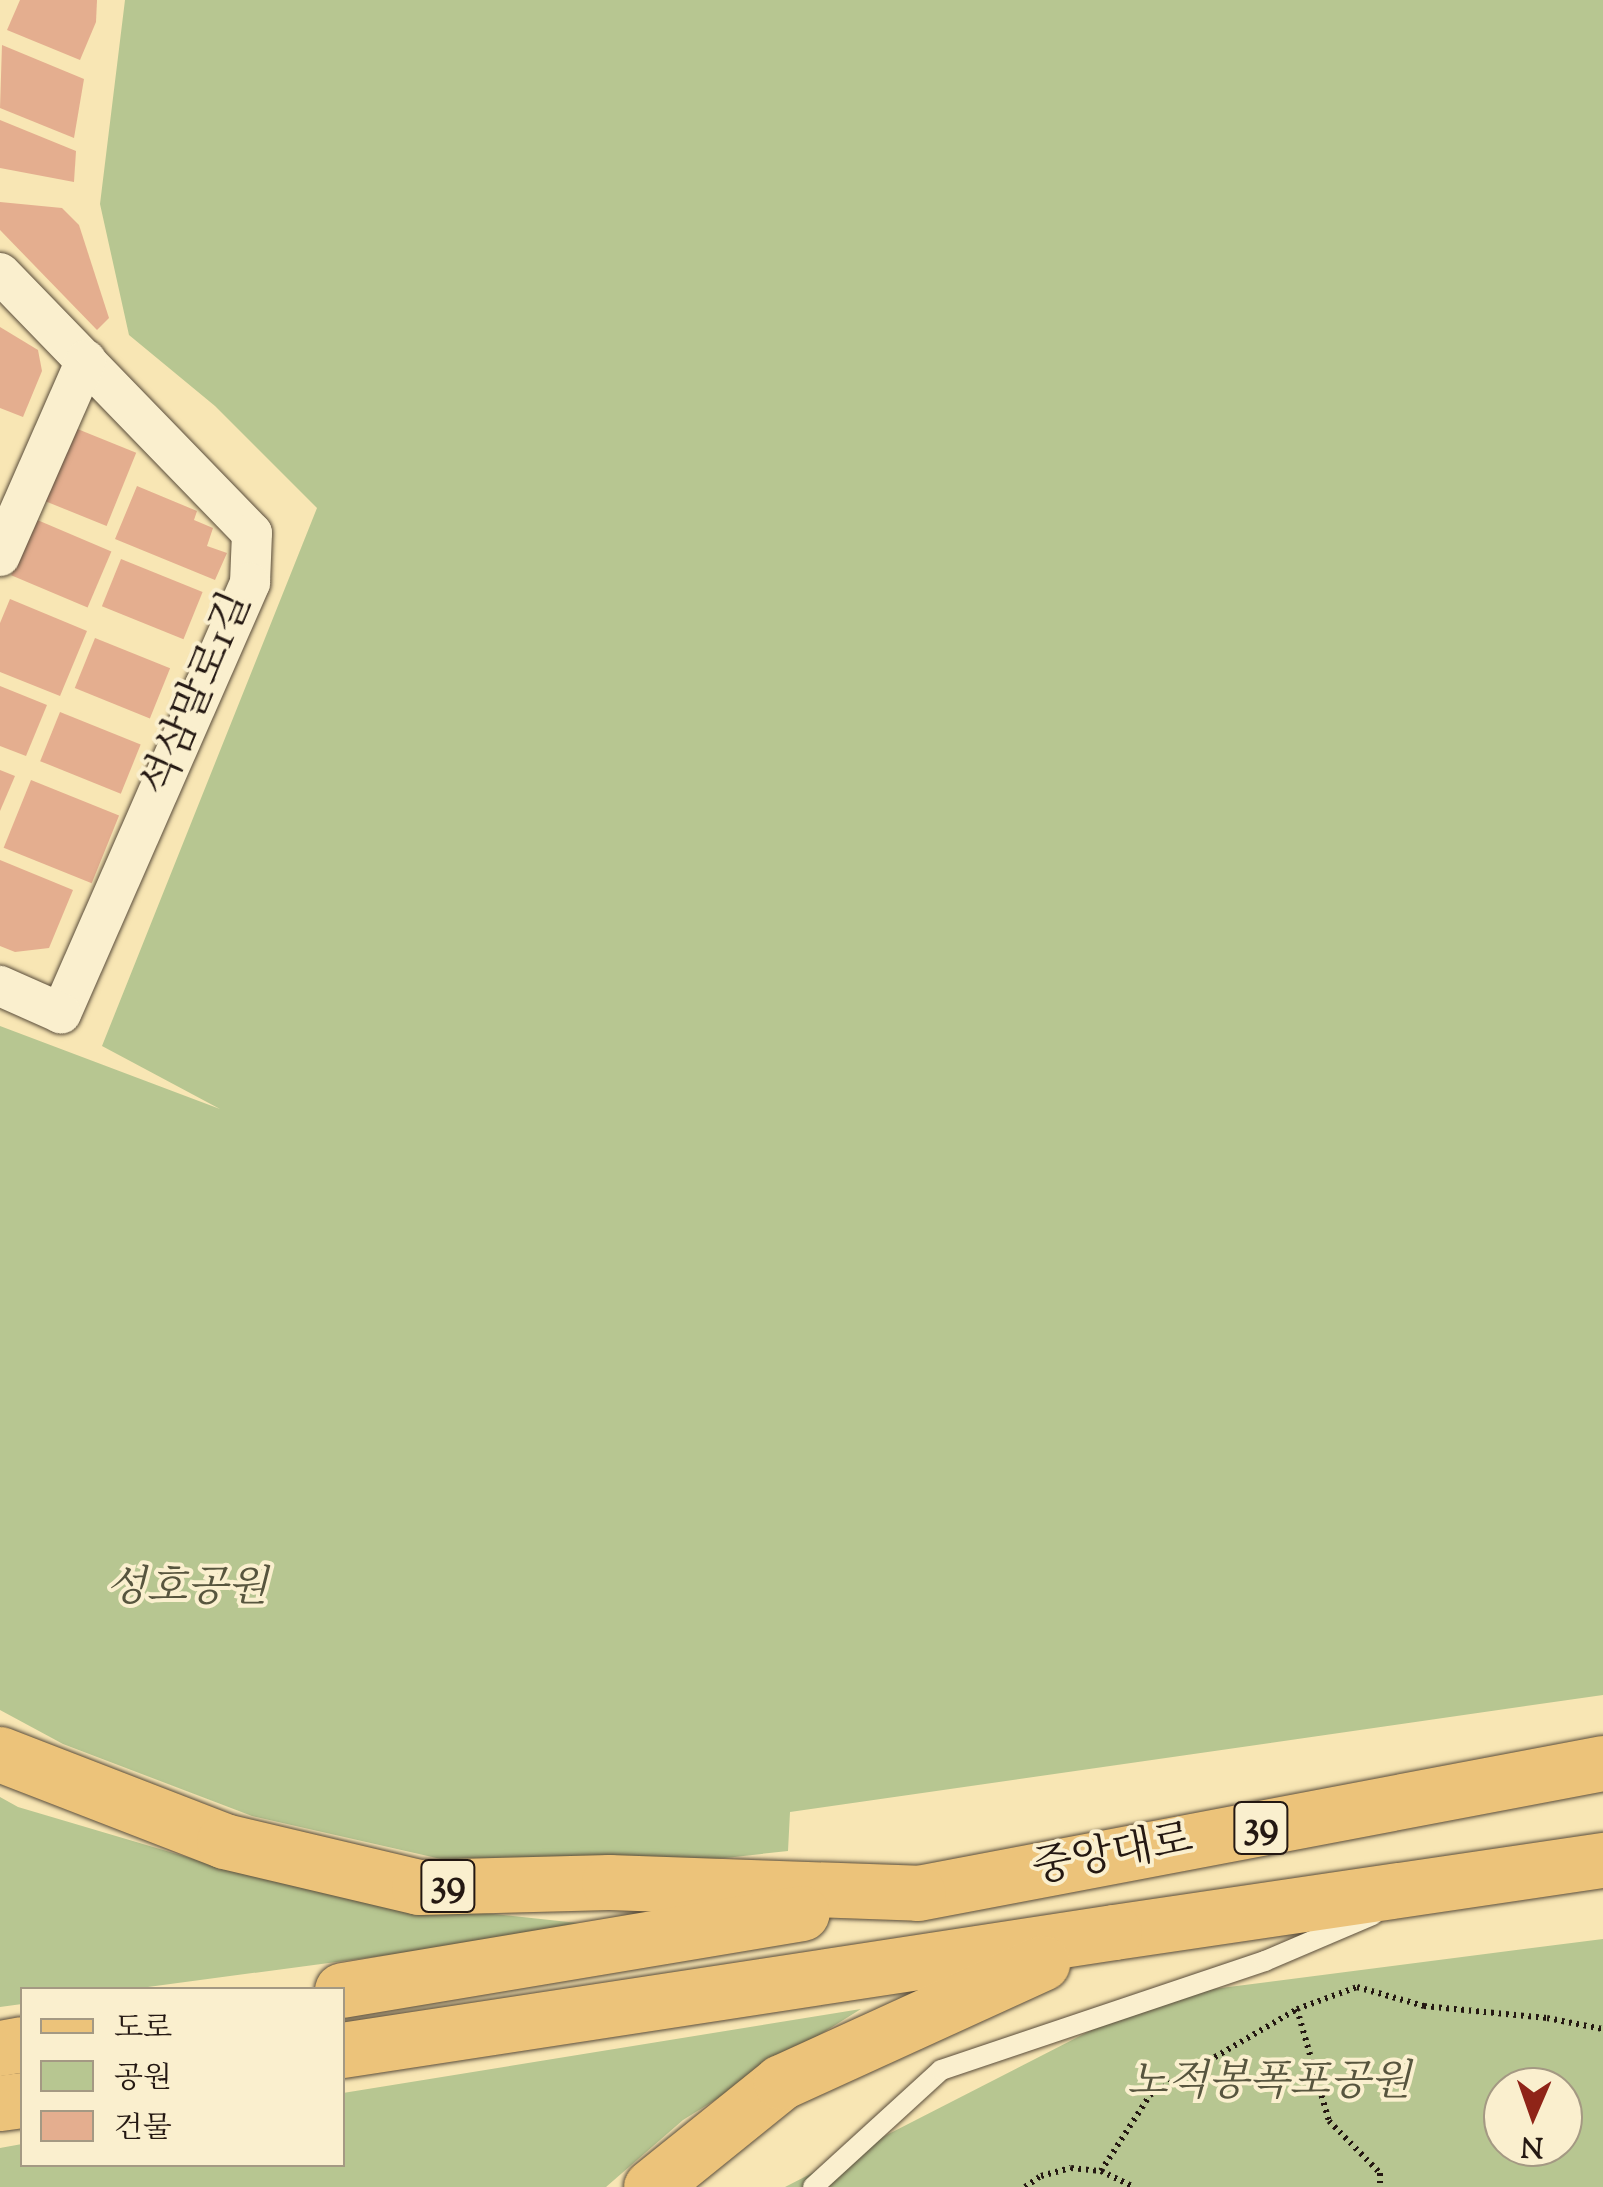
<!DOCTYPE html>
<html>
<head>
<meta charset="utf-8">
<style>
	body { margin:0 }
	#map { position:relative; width:1603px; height:2187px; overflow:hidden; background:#f8e6b4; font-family:"Sorts Mill Goudy","Noto Serif KR",serif }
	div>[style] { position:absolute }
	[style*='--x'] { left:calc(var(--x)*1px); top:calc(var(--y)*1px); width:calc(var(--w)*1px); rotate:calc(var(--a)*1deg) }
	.green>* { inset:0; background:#b7c691 }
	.building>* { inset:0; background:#e4ae8f; transform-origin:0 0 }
	.path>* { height:6px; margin-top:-3px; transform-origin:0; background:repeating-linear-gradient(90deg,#241812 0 2.5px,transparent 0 7.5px) }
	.roads { filter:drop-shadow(0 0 2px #594c3a) drop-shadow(0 0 2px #594c3a) }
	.service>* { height:20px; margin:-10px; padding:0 10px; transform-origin:10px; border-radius:10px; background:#faefce }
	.minor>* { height:40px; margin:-20px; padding:0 20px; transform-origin:20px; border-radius:20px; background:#faefce }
	.primary>* { height:55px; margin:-27.5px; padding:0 27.5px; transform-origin:27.5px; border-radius:27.5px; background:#ecc37a }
	.trunk>* { height:55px; margin:-27.5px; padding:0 27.5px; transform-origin:27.5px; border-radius:27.5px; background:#ecc37a }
	span { translate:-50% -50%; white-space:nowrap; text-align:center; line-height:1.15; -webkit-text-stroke:8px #faefce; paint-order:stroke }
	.shield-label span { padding:2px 8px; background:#faefce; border:2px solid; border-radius:8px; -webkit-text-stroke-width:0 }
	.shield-label { font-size:40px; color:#241812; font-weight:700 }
	.street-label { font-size:42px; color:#241812 }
	.park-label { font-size:42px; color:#57553e; font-style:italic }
	.legend { position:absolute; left:20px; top:1987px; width:325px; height:180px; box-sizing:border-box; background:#faefce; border:2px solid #a49983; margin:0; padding:12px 18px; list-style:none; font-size:30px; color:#241812 }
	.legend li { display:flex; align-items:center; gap:20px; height:50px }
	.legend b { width:50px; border:2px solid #a49983 }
	.north { position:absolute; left:1483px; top:2067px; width:100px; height:100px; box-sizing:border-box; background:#faefce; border:2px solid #a49983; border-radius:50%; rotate:182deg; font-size:28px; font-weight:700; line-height:40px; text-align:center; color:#241812 }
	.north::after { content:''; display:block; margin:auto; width:35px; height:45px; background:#8f2418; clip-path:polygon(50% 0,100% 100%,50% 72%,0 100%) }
</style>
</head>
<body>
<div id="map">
	<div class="green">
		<i style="clip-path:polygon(125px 0,1603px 0,1603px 1695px,790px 1812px,788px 1851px,606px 1871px,441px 1859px,252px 1816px,63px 1744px,0 1710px,0 1026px,220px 1109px,102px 1046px,317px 508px,215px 406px,129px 335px,100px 204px)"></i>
		<i style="clip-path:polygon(0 1797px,18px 1807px,251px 1876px,438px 1908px,606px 1926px,133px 1989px,22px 1990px,22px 2004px,0 2007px)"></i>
		<i style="clip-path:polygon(evenodd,1603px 1939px,1603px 2187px,785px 2187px,1158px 1996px,1603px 1939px,1503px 2087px,1563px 2087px,1563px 2147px,1503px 2147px,1503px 2087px)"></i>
		<i style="clip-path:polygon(861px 2009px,683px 2120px,606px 2187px,0 2187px,0 2148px,22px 2144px,22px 2164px,342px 2164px,343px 2093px)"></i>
	</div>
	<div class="building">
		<i style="clip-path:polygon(20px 0,97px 0,96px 22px,80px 60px,7px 30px)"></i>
		<i style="clip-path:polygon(2px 45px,84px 79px,74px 138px,0 108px)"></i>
		<i style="clip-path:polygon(0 120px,76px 151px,74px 182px,0 168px)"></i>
		<i style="clip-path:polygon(0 202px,62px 208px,79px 225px,109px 318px,97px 330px,0 230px)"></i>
		<i style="clip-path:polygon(0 327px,38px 350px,42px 371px,23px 417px,0 408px)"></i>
		<i style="left:75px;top:428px;width:66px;height:79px;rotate:22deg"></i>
		<i style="clip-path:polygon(137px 486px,197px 511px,194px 520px,213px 528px,207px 546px,227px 553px,215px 580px,115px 539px)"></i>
		<i style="left:35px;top:519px;width:83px;height:61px;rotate:23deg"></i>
		<i style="left:121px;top:559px;width:88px;height:51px;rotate:22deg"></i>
		<i style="clip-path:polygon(10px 599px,87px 631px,60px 696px,0 672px,0 623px)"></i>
		<i style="left:95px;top:638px;width:81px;height:54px;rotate:22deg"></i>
		<i style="clip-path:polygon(0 686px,47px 705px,26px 756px,0 746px)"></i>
		<i style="left:60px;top:712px;width:87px;height:53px;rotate:22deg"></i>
		<i style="clip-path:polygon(0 770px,15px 776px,0 811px)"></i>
		<i style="left:31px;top:780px;width:95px;height:73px;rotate:22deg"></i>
		<i style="clip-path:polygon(0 860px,73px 890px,49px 948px,15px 952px,0 946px)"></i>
	</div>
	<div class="path">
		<i style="--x:1297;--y:2009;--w:116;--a:74.1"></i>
		<i style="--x:1329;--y:2121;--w:73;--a:45.6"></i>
		<i style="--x:1380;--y:2173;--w:14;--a:90"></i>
		<i style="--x:1101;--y:2171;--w:90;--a:-57.2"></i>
		<i style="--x:1150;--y:2095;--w:170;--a:-30.3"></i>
		<i style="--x:1297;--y:2009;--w:64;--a:-20.1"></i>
		<i style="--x:1357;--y:1987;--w:70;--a:15.8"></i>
		<i style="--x:1424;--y:2006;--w:124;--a:5.6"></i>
		<i style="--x:1547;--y:2018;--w:57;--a:11.1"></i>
		<i style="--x:1025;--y:2187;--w:19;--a:-35"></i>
		<i style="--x:1041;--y:2176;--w:31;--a:-15"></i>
		<i style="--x:1071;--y:2168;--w:30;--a:6"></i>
		<i style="--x:1101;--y:2171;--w:37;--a:26"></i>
	</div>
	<div class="roads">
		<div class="service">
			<i style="--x:813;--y:2187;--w:173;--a:-42.4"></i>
			<i style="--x:941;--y:2070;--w:342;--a:-18.6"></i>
			<i style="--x:1265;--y:1961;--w:117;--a:-23.1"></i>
		</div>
		<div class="minor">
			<i style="--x:0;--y:273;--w:362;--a:45.9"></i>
			<i style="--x:252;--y:533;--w:50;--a:92.3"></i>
			<i style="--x:250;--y:583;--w:470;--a:113.7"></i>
			<i style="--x:61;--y:1013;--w:67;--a:-156.1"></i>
			<i style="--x:0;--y:556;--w:214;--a:-66.3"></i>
		</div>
		<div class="primary">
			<i style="--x:918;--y:1893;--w:697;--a:-10.75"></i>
			<i style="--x:1114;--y:1932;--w:494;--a:-8.4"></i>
		</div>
		<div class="trunk">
			<i style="--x:0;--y:1754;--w:240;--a:21.2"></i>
			<i style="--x:224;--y:1841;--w:200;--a:13.3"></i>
			<i style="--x:419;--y:1887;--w:190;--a:-1.5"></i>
			<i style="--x:609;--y:1882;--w:309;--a:2"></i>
			<i style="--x:342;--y:1990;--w:466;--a:-9.5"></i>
			<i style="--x:0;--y:2048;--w:22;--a:-10"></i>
			<i style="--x:342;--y:2050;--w:781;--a:-8.69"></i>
			<i style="--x:0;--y:2103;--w:22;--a:-8"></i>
			<i style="--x:651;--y:2187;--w:167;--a:-38.9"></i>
			<i style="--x:781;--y:2082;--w:287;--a:-24.5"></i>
		</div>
	</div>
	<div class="shield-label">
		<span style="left:1261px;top:1828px">39</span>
		<span style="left:448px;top:1886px">39</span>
	</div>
	<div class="street-label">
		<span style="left:199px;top:695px;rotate:-67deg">석삼말로1길</span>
		<span style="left:1113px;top:1856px;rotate:-11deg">중앙대로</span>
	</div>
	<div class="park-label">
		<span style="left:187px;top:1590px">성호공원</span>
		<span style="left:1269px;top:2084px">노적봉폭포공원</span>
	</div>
	<ul class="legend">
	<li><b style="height:12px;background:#ecc37a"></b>도로</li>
	<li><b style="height:28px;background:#b7c691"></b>공원</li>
	<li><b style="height:28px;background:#e4ae8f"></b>건물</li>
	</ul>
	<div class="north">N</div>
</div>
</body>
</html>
